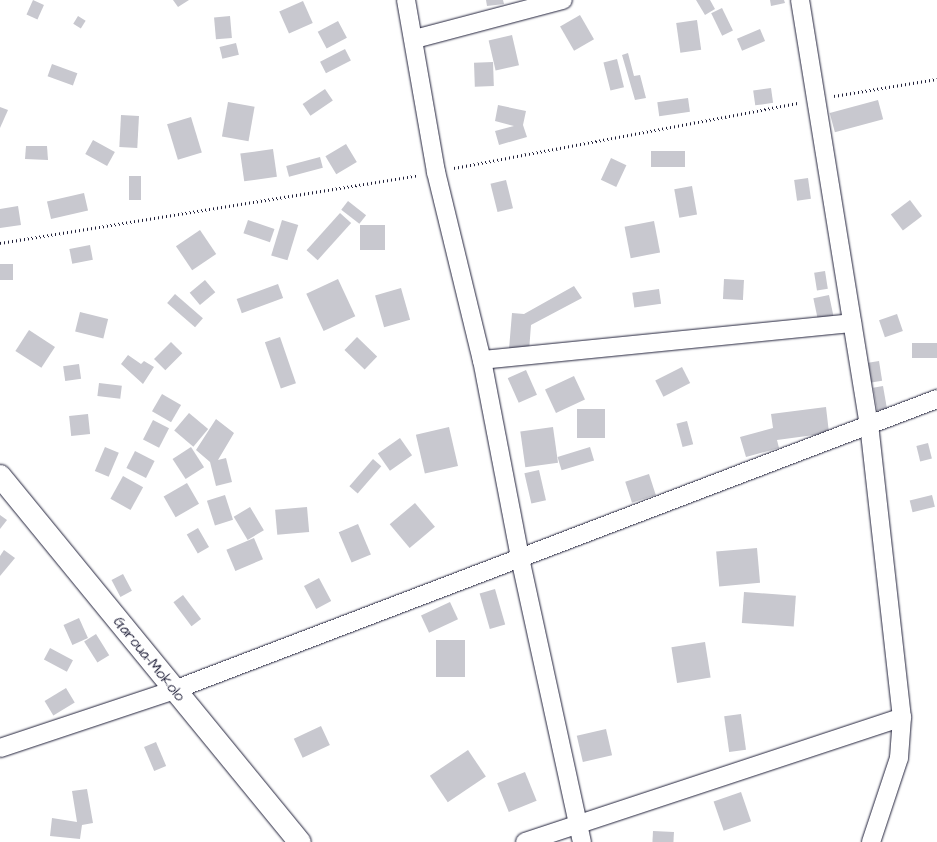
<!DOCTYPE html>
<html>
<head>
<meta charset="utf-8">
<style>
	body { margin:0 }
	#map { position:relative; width:937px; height:842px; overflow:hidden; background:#fff; font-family:"Architects Daughter",sans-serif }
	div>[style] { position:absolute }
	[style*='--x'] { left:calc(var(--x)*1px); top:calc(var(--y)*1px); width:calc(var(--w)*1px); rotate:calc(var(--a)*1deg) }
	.building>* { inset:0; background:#c8c8cf; transform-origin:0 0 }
	.path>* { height:2.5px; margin-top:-1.25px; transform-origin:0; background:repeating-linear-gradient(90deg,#22223b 0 1px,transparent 0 4px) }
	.roads { filter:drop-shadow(0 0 1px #22223b) drop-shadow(0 0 1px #22223b) }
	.street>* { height:18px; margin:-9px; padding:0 9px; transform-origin:9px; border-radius:9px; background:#fff }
	.primary>* { height:22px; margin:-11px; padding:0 11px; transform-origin:11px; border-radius:11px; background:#fff }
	span { translate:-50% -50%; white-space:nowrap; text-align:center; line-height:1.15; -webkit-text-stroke:3px #fff; paint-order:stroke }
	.street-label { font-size:15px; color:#22223b }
</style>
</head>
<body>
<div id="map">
	<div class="building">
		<i style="left:33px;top:0;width:12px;height:16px;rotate:24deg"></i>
		<i style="clip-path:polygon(173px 0,189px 0,178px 7px)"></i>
		<i style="clip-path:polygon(486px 0,503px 0,504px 4px,487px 6px)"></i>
		<i style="clip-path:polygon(696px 0,710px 0,715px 9px,705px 15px)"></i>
		<i style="clip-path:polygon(770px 0,784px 0,785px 3px,771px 6px)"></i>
		<i style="left:303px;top:1px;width:24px;height:26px;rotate:66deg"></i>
		<i style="left:722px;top:8px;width:25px;height:12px;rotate:64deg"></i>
		<i style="left:580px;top:15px;width:28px;height:23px;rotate:60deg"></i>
		<i style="left:78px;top:16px;width:9px;height:9px;rotate:32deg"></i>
		<i style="left:230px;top:16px;width:22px;height:16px;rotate:85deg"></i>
		<i style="left:697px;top:20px;width:30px;height:21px;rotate:82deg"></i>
		<i style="left:338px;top:21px;width:19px;height:23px;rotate:62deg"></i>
		<i style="left:760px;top:29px;width:13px;height:25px;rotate:67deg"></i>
		<i style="left:512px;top:35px;width:31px;height:24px;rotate:77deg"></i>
		<i style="left:236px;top:43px;width:12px;height:17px;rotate:76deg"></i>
		<i style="left:345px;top:49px;width:13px;height:28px;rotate:63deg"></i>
		<i style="clip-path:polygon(628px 53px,634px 76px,640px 75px,646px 98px,635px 100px,622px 55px)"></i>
		<i style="left:617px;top:59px;width:29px;height:14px;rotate:76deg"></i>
		<i style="left:493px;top:62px;width:24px;height:19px;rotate:88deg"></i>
		<i style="left:52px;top:64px;width:27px;height:13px;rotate:20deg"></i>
		<i style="left:771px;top:88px;width:15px;height:18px;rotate:82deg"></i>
		<i style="left:325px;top:89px;width:14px;height:27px;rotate:56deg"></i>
		<i style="left:688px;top:98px;width:14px;height:31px;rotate:82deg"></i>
		<i style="left:878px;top:100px;width:20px;height:50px;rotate:75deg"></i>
		<i style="left:228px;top:102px;width:27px;height:35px;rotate:10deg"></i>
		<i style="clip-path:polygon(498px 105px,526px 111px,523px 125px,527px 137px,499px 145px,495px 131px,514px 126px,495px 121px)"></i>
		<i style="clip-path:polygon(0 107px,8px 110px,0 128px)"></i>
		<i style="left:121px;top:115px;width:18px;height:32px;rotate:3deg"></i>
		<i style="left:191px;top:117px;width:37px;height:25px;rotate:73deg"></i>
		<i style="left:93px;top:140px;width:25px;height:16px;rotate:29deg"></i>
		<i style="left:346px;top:144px;width:21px;height:24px;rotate:59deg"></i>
		<i style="clip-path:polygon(26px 146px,47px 146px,48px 160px,25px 159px)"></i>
		<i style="left:273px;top:149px;width:28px;height:33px;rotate:82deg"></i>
		<i style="left:651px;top:151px;width:34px;height:16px"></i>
		<i style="left:320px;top:157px;width:11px;height:35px;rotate:75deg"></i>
		<i style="left:611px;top:158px;width:17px;height:24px;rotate:25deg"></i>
		<i style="left:129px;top:176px;width:12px;height:24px"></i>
		<i style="left:808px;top:178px;width:21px;height:14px;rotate:82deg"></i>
		<i style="left:506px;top:180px;width:29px;height:16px;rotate:76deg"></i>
		<i style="left:692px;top:186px;width:29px;height:18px;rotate:80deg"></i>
		<i style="left:84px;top:193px;width:18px;height:38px;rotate:77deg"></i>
		<i style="left:910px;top:200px;width:20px;height:24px;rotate:53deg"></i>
		<i style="left:348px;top:201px;width:23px;height:11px;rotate:38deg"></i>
		<i style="clip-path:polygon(18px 206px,21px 225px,0 228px,0 209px)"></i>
		<i style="left:340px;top:213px;width:15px;height:50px;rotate:42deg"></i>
		<i style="left:248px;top:220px;width:28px;height:14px;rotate:19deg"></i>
		<i style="left:282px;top:220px;width:17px;height:37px;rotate:17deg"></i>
		<i style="left:654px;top:221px;width:32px;height:30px;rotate:79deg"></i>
		<i style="left:360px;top:225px;width:25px;height:25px"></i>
		<i style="left:200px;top:230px;width:29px;height:29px;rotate:56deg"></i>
		<i style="left:90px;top:245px;width:15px;height:21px;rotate:79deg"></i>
		<i style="left:0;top:264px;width:13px;height:16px"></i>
		<i style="left:825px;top:271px;width:18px;height:11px;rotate:81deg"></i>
		<i style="left:338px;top:279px;width:41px;height:35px;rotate:65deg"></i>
		<i style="left:724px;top:279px;width:20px;height:20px;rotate:3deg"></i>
		<i style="left:205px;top:280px;width:16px;height:20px;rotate:50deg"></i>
		<i style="left:278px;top:284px;width:15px;height:44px;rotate:70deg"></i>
		<i style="clip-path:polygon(574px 286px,582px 298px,531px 325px,529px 351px,509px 349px,512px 313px,524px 314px)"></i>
		<i style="left:401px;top:288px;width:33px;height:27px;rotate:74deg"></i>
		<i style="left:659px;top:289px;width:15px;height:27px;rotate:82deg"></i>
		<i style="left:175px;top:294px;width:37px;height:12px;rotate:41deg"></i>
		<i style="left:829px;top:295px;width:24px;height:16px;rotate:78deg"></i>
		<i style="left:80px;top:312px;width:29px;height:20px;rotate:14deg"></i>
		<i style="left:897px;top:314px;width:18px;height:19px;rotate:71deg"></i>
		<i style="left:29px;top:330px;width:31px;height:25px;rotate:33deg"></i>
		<i style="left:280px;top:337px;width:49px;height:16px;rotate:71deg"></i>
		<i style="left:357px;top:337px;width:28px;height:18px;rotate:44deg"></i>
		<i style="left:171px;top:342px;width:16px;height:24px;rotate:45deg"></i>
		<i style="left:937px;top:343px;width:15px;height:25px;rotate:90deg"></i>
		<i style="clip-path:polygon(128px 355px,141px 364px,144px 361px,154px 367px,143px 384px,121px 364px)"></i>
		<i style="left:879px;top:361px;width:20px;height:11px;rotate:81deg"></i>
		<i style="left:79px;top:364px;width:15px;height:16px;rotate:82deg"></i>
		<i style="left:682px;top:367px;width:18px;height:30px;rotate:63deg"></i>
		<i style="left:526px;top:370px;width:27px;height:20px;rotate:66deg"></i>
		<i style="left:574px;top:376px;width:26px;height:32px;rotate:65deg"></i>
		<i style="left:99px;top:383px;width:23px;height:13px;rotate:7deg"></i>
		<i style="left:883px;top:386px;width:23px;height:10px;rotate:80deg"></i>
		<i style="left:162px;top:394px;width:22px;height:20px;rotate:30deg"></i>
		<i style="clip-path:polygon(826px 407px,829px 433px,777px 440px,779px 448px,746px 457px,740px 437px,773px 428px,771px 414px)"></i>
		<i style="left:577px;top:409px;width:28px;height:29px"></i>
		<i style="left:189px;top:413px;width:25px;height:23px;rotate:40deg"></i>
		<i style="left:88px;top:414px;width:20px;height:19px;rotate:84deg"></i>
		<i style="clip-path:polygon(216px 419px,234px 433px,218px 460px,226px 458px,232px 482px,216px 486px,210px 462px,196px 450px)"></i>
		<i style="left:153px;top:420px;width:18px;height:22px;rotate:27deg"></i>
		<i style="left:687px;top:421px;width:24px;height:11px;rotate:75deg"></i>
		<i style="left:449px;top:427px;width:40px;height:34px;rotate:77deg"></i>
		<i style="left:553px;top:427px;width:36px;height:33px;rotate:82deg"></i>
		<i style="left:400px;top:438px;width:21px;height:27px;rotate:55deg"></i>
		<i style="left:928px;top:443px;width:16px;height:12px;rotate:76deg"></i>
		<i style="left:105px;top:447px;width:15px;height:26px;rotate:23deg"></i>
		<i style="left:191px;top:447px;width:24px;height:22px;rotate:57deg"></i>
		<i style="left:590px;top:447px;width:14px;height:34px;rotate:73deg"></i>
		<i style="left:135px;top:451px;width:22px;height:19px;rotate:27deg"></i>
		<i style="left:373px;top:459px;width:11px;height:36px;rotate:41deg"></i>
		<i style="left:539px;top:470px;width:31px;height:15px;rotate:77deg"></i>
		<i style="left:649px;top:474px;width:22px;height:25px;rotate:72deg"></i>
		<i style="left:123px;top:476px;width:23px;height:26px;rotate:29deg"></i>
		<i style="left:187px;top:483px;width:24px;height:27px;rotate:60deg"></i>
		<i style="left:225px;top:495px;width:26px;height:19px;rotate:72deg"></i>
		<i style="left:932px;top:495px;width:12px;height:23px;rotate:76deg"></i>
		<i style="left:415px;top:503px;width:31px;height:33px;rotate:50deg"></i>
		<i style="left:250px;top:507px;width:27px;height:19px;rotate:59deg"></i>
		<i style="left:307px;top:507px;width:25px;height:32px;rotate:85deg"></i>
		<i style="clip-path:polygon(0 515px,7px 520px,0 529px)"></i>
		<i style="left:358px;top:524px;width:33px;height:21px;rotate:67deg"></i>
		<i style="left:198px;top:528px;width:22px;height:13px;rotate:60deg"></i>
		<i style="left:254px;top:538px;width:23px;height:30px;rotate:67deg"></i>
		<i style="left:757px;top:548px;width:35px;height:41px;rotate:85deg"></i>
		<i style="clip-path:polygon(4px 550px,15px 558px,0 576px,0 556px)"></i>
		<i style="left:123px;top:574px;width:19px;height:13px;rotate:62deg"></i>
		<i style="left:319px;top:578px;width:26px;height:17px;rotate:62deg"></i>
		<i style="left:495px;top:589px;width:37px;height:16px;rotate:74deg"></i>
		<i style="left:744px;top:592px;width:52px;height:31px;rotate:4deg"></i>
		<i style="left:183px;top:595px;width:30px;height:12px;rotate:53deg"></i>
		<i style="left:450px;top:602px;width:19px;height:32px;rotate:65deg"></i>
		<i style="left:79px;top:618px;width:22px;height:17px;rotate:66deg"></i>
		<i style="left:96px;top:634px;width:25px;height:14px;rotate:58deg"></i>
		<i style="left:436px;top:640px;width:29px;height:37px"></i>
		<i style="left:705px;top:642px;width:36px;height:34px;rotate:81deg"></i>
		<i style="left:50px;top:648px;width:26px;height:13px;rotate:28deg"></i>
		<i style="left:66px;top:688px;width:17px;height:25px;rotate:59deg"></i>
		<i style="left:741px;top:714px;width:36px;height:17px;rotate:82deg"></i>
		<i style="left:321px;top:726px;width:21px;height:30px;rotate:65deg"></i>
		<i style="left:606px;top:729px;width:27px;height:30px;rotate:77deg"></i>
		<i style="left:156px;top:742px;width:26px;height:13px;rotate:67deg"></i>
		<i style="left:468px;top:750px;width:32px;height:46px;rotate:56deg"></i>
		<i style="left:525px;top:772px;width:31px;height:30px;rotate:68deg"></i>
		<i style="clip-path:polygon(87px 789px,93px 823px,82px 825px,80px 839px,50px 836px,52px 818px,77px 822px,72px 791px)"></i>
		<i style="left:741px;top:792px;width:31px;height:29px;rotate:71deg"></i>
		<i style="left:653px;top:831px;width:21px;height:11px;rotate:3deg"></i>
	</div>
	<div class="path">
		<i style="--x:834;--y:96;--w:104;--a:-9.4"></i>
		<i style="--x:454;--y:168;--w:351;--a:-10.7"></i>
		<i style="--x:0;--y:243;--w:423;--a:-9.2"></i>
	</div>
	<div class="roads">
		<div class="street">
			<i style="--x:406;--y:0;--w:175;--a:80.1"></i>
			<i style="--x:436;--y:172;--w:194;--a:76.3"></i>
			<i style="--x:482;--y:360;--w:202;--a:79.1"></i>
			<i style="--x:520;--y:558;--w:291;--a:77.7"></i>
			<i style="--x:800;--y:0;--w:430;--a:80.8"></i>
			<i style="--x:869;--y:424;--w:295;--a:83.6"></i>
			<i style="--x:902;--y:717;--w:41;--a:94.2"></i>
			<i style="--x:899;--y:758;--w:89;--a:108.4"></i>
			<i style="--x:415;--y:39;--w:153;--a:-14.8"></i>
			<i style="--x:482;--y:360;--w:372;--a:-5.7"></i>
			<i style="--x:0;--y:748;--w:183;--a:-18.4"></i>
			<i style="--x:174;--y:690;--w:817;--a:-20.88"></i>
			<i style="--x:525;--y:842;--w:397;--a:-18.3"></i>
		</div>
		<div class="primary">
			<i style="--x:0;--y:476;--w:473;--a:50.7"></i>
		</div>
	</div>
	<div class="street-label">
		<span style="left:149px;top:659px;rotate:51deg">Garoua-Mokolo</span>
	</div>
</div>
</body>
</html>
